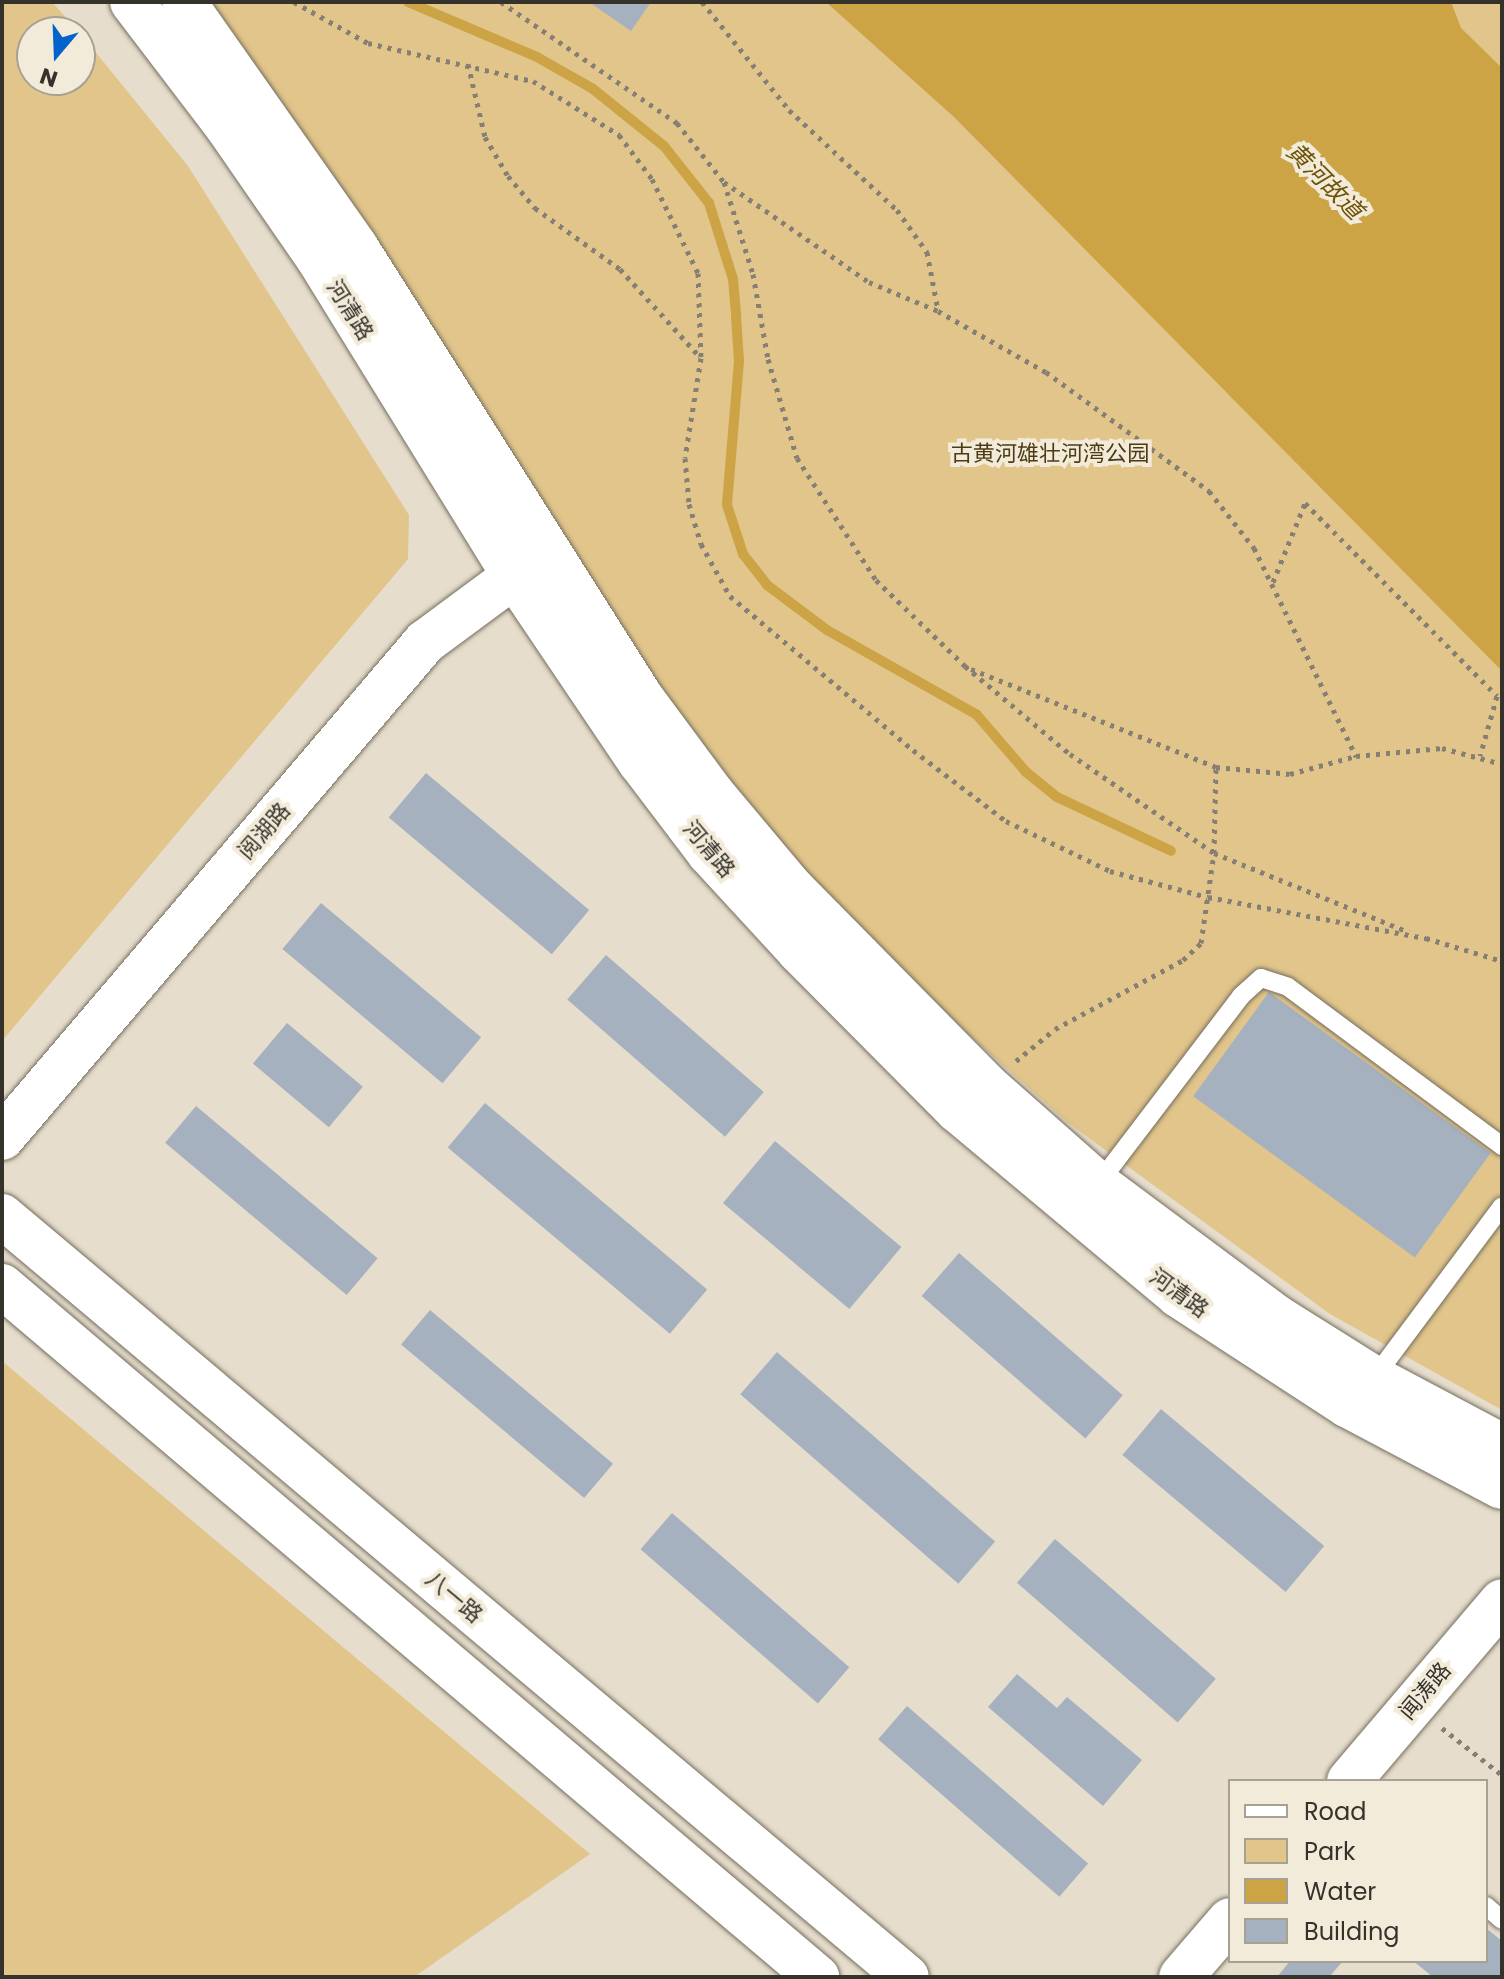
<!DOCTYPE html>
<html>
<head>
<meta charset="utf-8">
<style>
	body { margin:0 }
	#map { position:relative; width:1504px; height:1979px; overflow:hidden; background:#e6ddcc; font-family:Poppins,"Noto Sans SC",sans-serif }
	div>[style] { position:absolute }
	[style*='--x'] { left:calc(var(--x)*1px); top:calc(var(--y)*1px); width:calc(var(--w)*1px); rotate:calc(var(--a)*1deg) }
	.green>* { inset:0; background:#e1c58b }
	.water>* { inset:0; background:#cca345 }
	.stream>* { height:10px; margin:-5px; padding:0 5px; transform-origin:5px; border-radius:5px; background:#cca345 }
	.building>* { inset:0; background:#a6b1c0; transform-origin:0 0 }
	.path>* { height:5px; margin-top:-2.5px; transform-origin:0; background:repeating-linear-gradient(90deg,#868074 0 4px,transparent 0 10px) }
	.roads { filter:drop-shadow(0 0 2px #756e5e) drop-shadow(0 0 2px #756e5e) }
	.lane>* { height:18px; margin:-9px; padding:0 9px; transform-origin:9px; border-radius:9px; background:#fff }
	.secondary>* { height:44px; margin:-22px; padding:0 22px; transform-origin:22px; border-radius:22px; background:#fff }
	span { translate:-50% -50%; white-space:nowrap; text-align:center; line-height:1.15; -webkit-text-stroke:8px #f3ebd9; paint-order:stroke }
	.street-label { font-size:22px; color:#35322b }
	.park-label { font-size:22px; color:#4c3b13 }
	.water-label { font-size:24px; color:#6e5207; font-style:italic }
	.frame { position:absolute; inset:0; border:4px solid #35322b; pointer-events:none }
	.legend { position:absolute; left:1228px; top:1779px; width:260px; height:184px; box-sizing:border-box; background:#f3ebd9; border:2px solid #a7a193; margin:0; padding:10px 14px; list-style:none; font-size:24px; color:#35322b }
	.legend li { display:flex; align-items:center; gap:16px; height:40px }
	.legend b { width:40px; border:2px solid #a7a193 }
	.north { position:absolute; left:16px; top:16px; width:80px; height:80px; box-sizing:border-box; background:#f3ebd9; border:2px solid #a7a193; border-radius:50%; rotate:199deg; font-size:22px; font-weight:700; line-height:32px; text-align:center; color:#35322b }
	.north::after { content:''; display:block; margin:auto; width:28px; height:36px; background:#0263cc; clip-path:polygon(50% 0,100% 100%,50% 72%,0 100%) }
</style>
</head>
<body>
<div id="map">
	<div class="green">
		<i style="clip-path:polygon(2px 2px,52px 2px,79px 32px,32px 32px,32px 80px,80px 80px,80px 33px,188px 166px,409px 515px,408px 559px,2px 1041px)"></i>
		<i style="clip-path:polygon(204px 2px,1502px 2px,1502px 1410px,1330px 1314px,1067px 1122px,841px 921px,630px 652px)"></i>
		<i style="clip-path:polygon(2px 1361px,47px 1399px,590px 1854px,414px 1977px,2px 1977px)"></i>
	</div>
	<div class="water">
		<i style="clip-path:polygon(826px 2px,1451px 2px,1461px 28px,1502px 68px,1502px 671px,954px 117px)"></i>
	</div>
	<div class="stream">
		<i style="--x:408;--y:2;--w:140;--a:23.1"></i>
		<i style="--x:537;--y:57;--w:64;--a:29.7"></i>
		<i style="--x:593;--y:89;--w:91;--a:38.8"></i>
		<i style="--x:664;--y:146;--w:73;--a:51.7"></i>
		<i style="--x:709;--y:203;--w:80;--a:72.5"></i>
		<i style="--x:733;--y:279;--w:37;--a:85"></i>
		<i style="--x:736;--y:316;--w:45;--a:86.2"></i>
		<i style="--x:739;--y:361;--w:144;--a:94.8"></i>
		<i style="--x:727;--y:505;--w:52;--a:71.9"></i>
		<i style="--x:743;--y:554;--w:39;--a:52"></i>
		<i style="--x:767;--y:585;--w:75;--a:36.9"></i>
		<i style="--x:827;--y:630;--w:172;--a:29.5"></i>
		<i style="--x:977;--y:715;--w:75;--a:49.3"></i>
		<i style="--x:1026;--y:772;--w:40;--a:39"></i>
		<i style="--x:1057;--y:797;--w:126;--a:25.3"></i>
	</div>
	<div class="building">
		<i style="clip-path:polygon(589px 2px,651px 2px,631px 31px)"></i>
		<i style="left:426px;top:773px;width:213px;height:58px;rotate:40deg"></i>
		<i style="left:321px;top:903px;width:209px;height:60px;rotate:40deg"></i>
		<i style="left:606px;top:955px;width:209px;height:59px;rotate:41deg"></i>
		<i style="left:1269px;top:992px;width:274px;height:129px;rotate:36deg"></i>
		<i style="left:287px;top:1023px;width:99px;height:53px;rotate:40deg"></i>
		<i style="left:485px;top:1103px;width:290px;height:58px;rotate:40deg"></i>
		<i style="left:196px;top:1106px;width:237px;height:48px;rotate:40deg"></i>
		<i style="left:775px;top:1141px;width:165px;height:81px;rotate:40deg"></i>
		<i style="left:959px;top:1253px;width:217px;height:57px;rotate:41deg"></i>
		<i style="left:430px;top:1310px;width:239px;height:45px;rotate:40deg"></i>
		<i style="left:777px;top:1352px;width:289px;height:56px;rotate:41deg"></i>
		<i style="left:1161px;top:1409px;width:213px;height:60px;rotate:40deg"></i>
		<i style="left:672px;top:1513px;width:235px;height:48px;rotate:41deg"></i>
		<i style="left:1055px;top:1539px;width:213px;height:58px;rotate:41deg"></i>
		<i style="clip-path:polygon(1017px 1674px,1057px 1708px,1067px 1697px,1142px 1760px,1103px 1806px,988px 1707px)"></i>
		<i style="left:907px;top:1706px;width:240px;height:44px;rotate:41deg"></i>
		<i style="clip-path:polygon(1486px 1928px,1502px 1941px,1502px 1977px,1433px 1977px,1413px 1961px,1486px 1961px)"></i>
		<i style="clip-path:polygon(1290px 1961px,1343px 1961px,1329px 1977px,1277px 1977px)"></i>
	</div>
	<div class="path">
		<i style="--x:294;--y:2;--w:85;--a:29"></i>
		<i style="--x:368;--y:43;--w:169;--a:13"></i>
		<i style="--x:533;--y:81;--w:102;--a:32.1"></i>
		<i style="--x:619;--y:135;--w:55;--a:53.1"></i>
		<i style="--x:652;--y:179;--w:105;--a:63.9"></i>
		<i style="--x:698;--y:273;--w:85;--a:88"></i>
		<i style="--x:701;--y:358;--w:101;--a:99.1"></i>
		<i style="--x:685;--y:458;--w:46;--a:85"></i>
		<i style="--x:689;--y:504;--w:42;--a:73.3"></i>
		<i style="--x:701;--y:544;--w:60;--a:60.9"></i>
		<i style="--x:730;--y:596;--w:239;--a:40.1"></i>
		<i style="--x:913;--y:750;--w:117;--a:37.4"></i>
		<i style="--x:1006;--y:821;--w:115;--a:25.7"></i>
		<i style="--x:1110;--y:871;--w:101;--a:14.9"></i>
		<i style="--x:1208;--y:897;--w:222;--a:10.7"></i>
		<i style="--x:1426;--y:938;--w:79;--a:16.8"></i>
		<i style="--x:501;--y:2;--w:214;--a:34.5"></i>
		<i style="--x:677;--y:123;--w:75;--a:51.5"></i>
		<i style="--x:724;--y:182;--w:96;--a:72.5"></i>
		<i style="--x:753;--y:274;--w:86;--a:80"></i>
		<i style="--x:768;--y:359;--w:103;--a:73.7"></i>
		<i style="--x:797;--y:458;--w:145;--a:57.1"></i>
		<i style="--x:876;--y:580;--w:124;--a:44"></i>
		<i style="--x:965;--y:666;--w:137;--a:40"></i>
		<i style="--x:1070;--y:754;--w:175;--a:34.5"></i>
		<i style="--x:1214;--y:853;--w:210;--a:22.1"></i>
		<i style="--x:702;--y:2;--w:139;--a:51.1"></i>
		<i style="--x:789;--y:110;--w:147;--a:42.8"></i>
		<i style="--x:897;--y:210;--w:52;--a:54.5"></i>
		<i style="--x:927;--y:252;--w:59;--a:79.3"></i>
		<i style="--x:468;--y:64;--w:75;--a:76.9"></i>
		<i style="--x:485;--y:137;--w:45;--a:59.5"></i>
		<i style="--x:508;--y:176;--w:42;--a:49.8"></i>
		<i style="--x:535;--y:208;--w:105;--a:35.7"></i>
		<i style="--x:620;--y:269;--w:119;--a:47.7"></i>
		<i style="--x:724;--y:182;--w:176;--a:34.6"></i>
		<i style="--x:869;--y:282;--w:75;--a:22.8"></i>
		<i style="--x:938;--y:311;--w:124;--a:29.5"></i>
		<i style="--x:1046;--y:372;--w:202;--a:36.1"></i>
		<i style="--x:1209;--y:491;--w:73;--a:51.7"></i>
		<i style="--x:1254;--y:548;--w:232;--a:63.9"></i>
		<i style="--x:1273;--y:582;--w:85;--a:-67.9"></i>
		<i style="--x:1305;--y:503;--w:272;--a:45.1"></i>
		<i style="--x:1497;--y:696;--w:62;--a:105.8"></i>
		<i style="--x:971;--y:669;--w:264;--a:21.8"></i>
		<i style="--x:1216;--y:767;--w:74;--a:5.4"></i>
		<i style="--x:1290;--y:774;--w:68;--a:-15.3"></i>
		<i style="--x:1356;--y:756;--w:86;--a:-5.3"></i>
		<i style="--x:1442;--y:748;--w:62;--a:14.9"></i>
		<i style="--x:1016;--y:1061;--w:50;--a:-39.4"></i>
		<i style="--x:1055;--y:1029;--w:145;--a:-28.3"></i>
		<i style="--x:1183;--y:960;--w:25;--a:-43"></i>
		<i style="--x:1201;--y:943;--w:91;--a:-81.8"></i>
		<i style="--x:1214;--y:853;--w:86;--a:-88.7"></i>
		<i style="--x:1442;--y:1728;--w:76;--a:38.1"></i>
	</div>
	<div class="roads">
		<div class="lane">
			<i style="--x:1098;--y:1184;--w:236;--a:-52.7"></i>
			<i style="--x:1241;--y:996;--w:27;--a:-42"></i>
			<i style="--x:1261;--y:978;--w:28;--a:18"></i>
			<i style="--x:1288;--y:987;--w:267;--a:36.6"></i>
			<i style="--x:1374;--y:1378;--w:214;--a:-53.3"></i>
			<i style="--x:1486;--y:1906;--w:21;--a:41"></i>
		</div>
		<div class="secondary">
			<i style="--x:132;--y:2;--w:158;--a:52.7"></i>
			<i style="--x:228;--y:128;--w:160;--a:55.4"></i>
			<i style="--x:319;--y:260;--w:369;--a:58.3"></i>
			<i style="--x:513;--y:574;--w:227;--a:56"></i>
			<i style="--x:640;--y:762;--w:114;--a:52.8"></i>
			<i style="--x:709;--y:853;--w:133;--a:47.4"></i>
			<i style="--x:799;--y:951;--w:224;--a:45.2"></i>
			<i style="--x:957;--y:1110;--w:288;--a:39.9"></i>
			<i style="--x:1178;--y:1295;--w:202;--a:33.1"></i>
			<i style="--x:1347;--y:1405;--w:175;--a:27.9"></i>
			<i style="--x:184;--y:2;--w:299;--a:54.9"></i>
			<i style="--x:356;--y:247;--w:533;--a:57.65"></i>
			<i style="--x:641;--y:697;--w:119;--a:53.5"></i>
			<i style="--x:712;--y:793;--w:123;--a:50"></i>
			<i style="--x:791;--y:887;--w:278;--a:45.4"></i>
			<i style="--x:986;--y:1085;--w:149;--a:41.5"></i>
			<i style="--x:1098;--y:1184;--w:221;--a:36.7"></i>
			<i style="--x:1275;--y:1316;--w:117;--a:32.1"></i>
			<i style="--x:1374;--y:1378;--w:145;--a:28"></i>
			<i style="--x:2;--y:1138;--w:652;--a:-49.54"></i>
			<i style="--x:425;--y:642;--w:139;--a:-36.5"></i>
			<i style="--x:2;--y:1216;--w:1182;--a:40.06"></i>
			<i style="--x:2;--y:1286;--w:1069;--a:40.29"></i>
			<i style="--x:1349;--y:1781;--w:236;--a:-49.6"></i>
			<i style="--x:1181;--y:1977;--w:75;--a:-49.3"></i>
		</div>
	</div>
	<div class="street-label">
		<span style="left:350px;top:310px;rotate:58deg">河清路</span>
		<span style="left:264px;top:831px;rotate:-49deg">阅湖路</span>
		<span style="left:709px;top:849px;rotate:50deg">河清路</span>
		<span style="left:1179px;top:1293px;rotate:36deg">河清路</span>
		<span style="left:454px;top:1597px;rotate:40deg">八一路</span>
		<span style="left:1425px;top:1691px;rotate:-50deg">闻涛路</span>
	</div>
	<div class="park-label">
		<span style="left:1050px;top:454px">古黄河雄壮河湾公园</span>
	</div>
	<div class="water-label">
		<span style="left:1325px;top:181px;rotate:45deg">黄河故道</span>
	</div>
	<div class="frame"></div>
	<ul class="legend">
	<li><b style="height:10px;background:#fff"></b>Road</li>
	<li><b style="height:22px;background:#e1c58b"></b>Park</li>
	<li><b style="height:22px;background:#cca345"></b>Water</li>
	<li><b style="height:22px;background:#a6b1c0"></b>Building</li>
	</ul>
	<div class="north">N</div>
</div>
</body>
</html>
